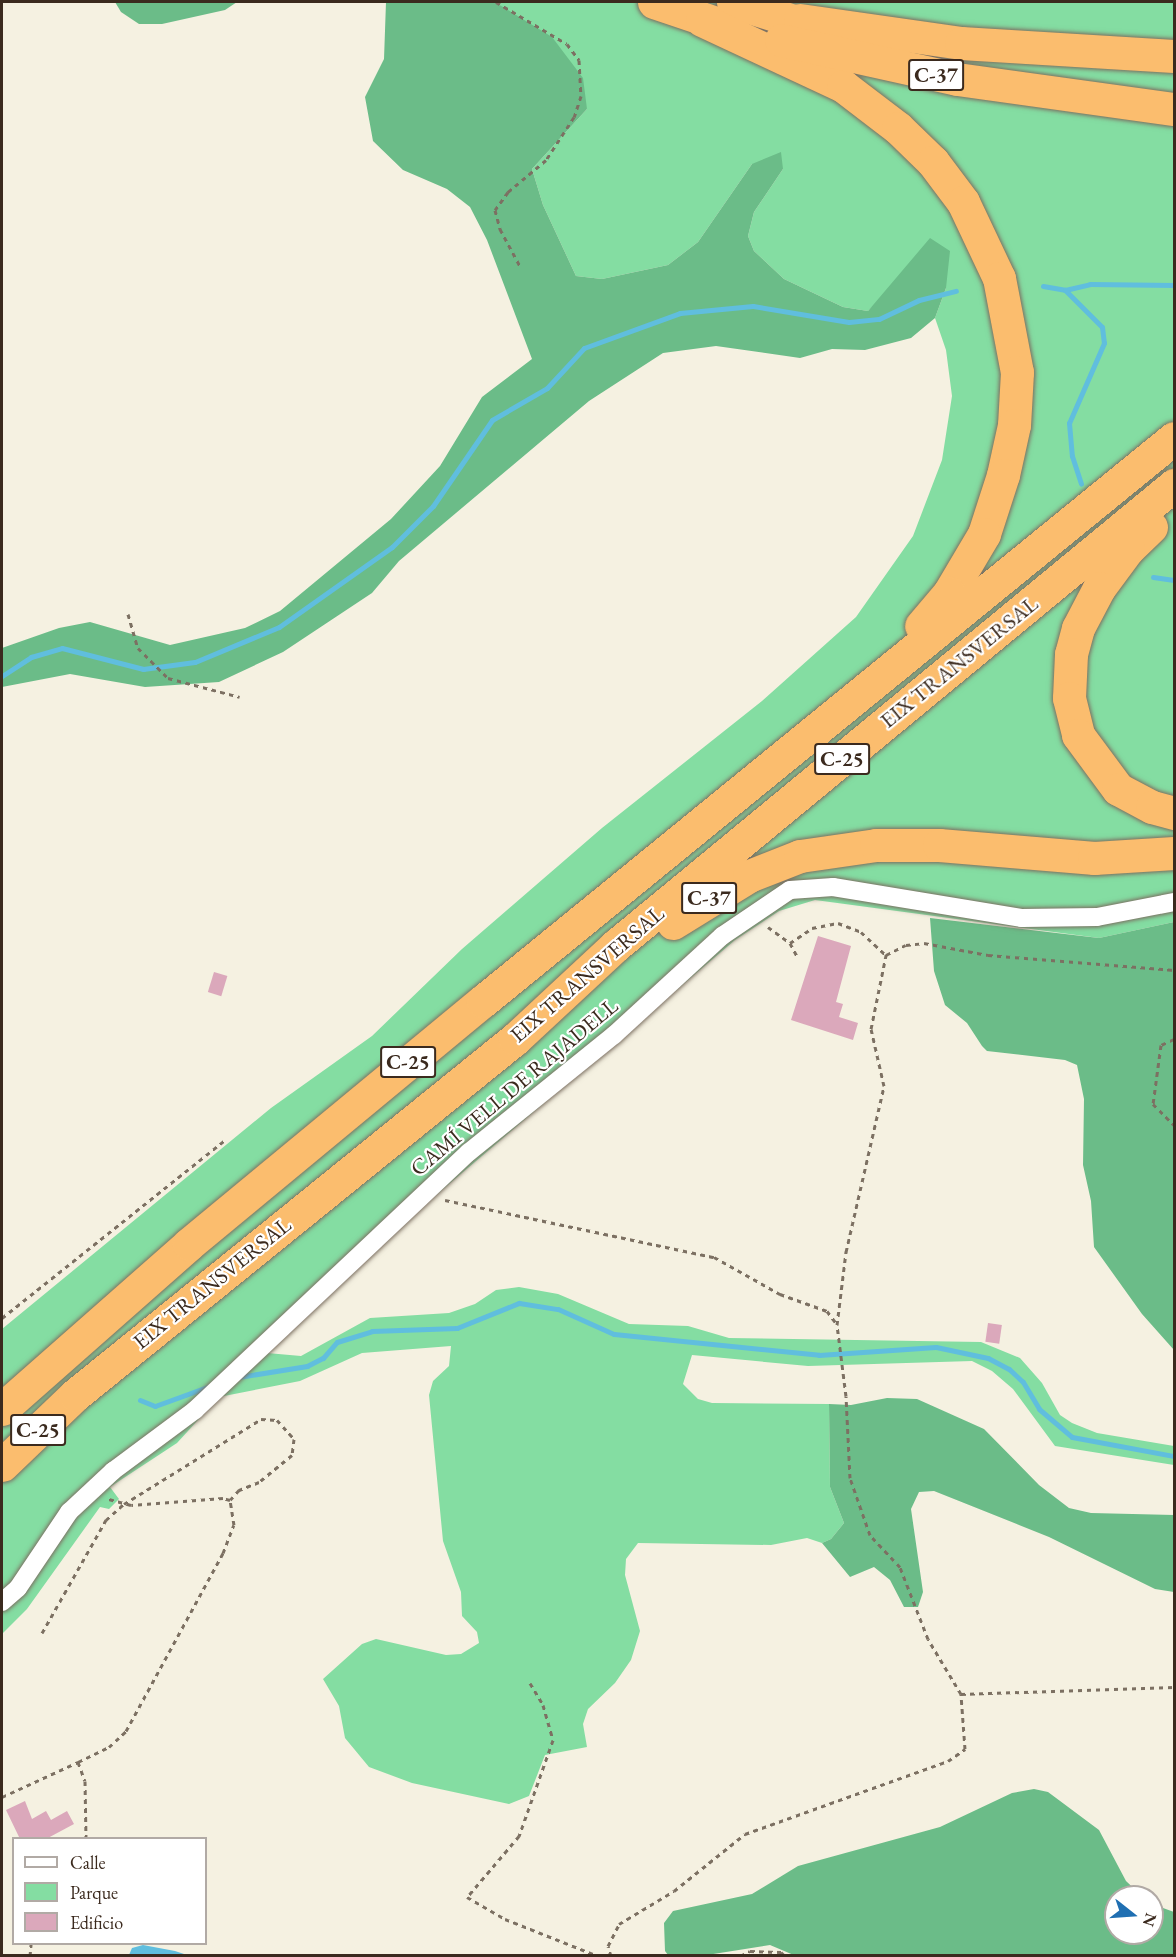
<!DOCTYPE html>
<html>
<head>
<meta charset="utf-8">
<style>
	body { margin:0 }
	#map { position:relative; width:1176px; height:1957px; overflow:hidden; background:#f5f1e1; font-family:"EB Garamond",serif }
	div>[style] { position:absolute }
	[style*='--x'] { left:calc(var(--x)*1px); top:calc(var(--y)*1px); width:calc(var(--w)*1px); rotate:calc(var(--a)*1deg) }
	.green>* { inset:0; background:#84dda2 }
	.forest>* { inset:0; background:#6bbc88 }
	.water>* { inset:0; background:#60bede }
	.stream>* { height:5px; margin:-2.5px; padding:0 2.5px; transform-origin:2.5px; border-radius:2.5px; background:#60bede }
	.building>* { inset:0; background:#dba8bb; transform-origin:0 0 }
	.path>* { height:3px; margin-top:-1.5px; transform-origin:0; background:repeating-linear-gradient(90deg,#7c7062 0 4.5px,transparent 0 9px) }
	.roads { filter:drop-shadow(0 0 2px #7c7062) drop-shadow(0 0 2px #7c7062) }
	.street>* { height:18px; margin:-9px; padding:0 9px; transform-origin:9px; border-radius:9px; background:#fff }
	.highway>* { height:33px; margin:-16.5px; padding:0 16.5px; transform-origin:16.5px; border-radius:16.5px; background:#fbbd6e }
	span { translate:-50% -50%; white-space:nowrap; text-align:center; line-height:1.15; -webkit-text-stroke:4.5px #fff; paint-order:stroke }
	.shield-label span { padding:2px 4px; background:#fff; border:2px solid; border-radius:4px; -webkit-text-stroke-width:0 }
	.shield-label { font-size:21px; color:#3b2a1e; font-weight:700 }
	.street-label { font-size:22px; color:#3b2a1e }
	.frame { position:absolute; inset:0; border:3px solid #3b2a1e; pointer-events:none }
	.legend { position:absolute; left:12px; top:1837px; width:195px; height:108px; box-sizing:border-box; background:#fff; border:2px solid #b1aaa5; margin:0; padding:8px 10px; list-style:none; font-size:18px; color:#3b2a1e }
	.legend li { display:flex; align-items:center; gap:12px; height:30px }
	.legend b { width:30px; border:2px solid #b1aaa5 }
	.north { position:absolute; left:1104px; top:1885px; width:60px; height:60px; box-sizing:border-box; background:#fff; border:2px solid #b1aaa5; border-radius:50%; rotate:107deg; font-size:16px; font-weight:700; line-height:24px; text-align:center; color:#3b2a1e }
	.north::after { content:''; display:block; margin:auto; width:21px; height:27px; background:#1f6fb2; clip-path:polygon(50% 0,100% 100%,50% 72%,0 100%) }
</style>
</head>
<body>
<div id="map">
	<div class="green">
		<i style="clip-path:polygon(495px 2px,1174px 2px,1174px 922px,1099px 938px,815px 900px,779px 911px,735px 940px,421px 1208px,267px 1353px,301px 1356px,370px 1318px,449px 1313px,475px 1304px,496px 1290px,519px 1287px,558px 1294px,629px 1324px,688px 1326px,729px 1338px,981px 1342px,1020px 1358px,1042px 1383px,1060px 1415px,1072px 1423px,1097px 1433px,1174px 1446px,1174px 1465px,1055px 1446px,1013px 1389px,992px 1371px,972px 1361px,808px 1366px,692px 1355px,683px 1384px,698px 1399px,712px 1403px,829px 1404px,830px 1487px,844px 1523px,831px 1539px,822px 1543px,807px 1538px,771px 1545px,638px 1543px,626px 1559px,625px 1575px,640px 1631px,631px 1660px,615px 1683px,588px 1709px,583px 1724px,587px 1747px,545px 1755px,529px 1796px,509px 1804px,412px 1783px,369px 1767px,345px 1738px,339px 1706px,323px 1679px,362px 1644px,376px 1639px,446px 1655px,461px 1654px,479px 1643px,477px 1632px,462px 1616px,461px 1592px,443px 1541px,429px 1395px,433px 1381px,449px 1366px,451px 1346px,362px 1353px,300px 1381px,219px 1397px,177px 1443px,110px 1487px,119px 1499px,109px 1509px,100px 1507px,27px 1609px,2px 1634px,2px 1329px,271px 1108px,372px 1036px,462px 949px,602px 828px,762px 701px,856px 617px,913px 536px,942px 460px,952px 396px,946px 350px,935px 318px,946px 288px,892px 287px,868px 311px,843px 307px,784px 279px,754px 251px,748px 236px,754px 212px,783px 169px,752px 164px,698px 242px,668px 265px,602px 279px,576px 276px,543px 205px,532px 169px,587px 109px,508px 11px)"></i>
	</div>
	<div class="forest">
		<i style="clip-path:polygon(115px 2px,237px 2px,225px 10px,162px 24px,139px 24px,121px 12px)"></i>
		<i style="clip-path:polygon(386px 2px,495px 2px,552px 37px,583px 78px,587px 109px,532px 169px,543px 205px,576px 276px,602px 279px,668px 265px,698px 242px,752px 164px,781px 152px,783px 169px,754px 212px,748px 236px,754px 251px,784px 279px,843px 307px,868px 311px,930px 238px,950px 251px,946px 288px,935px 318px,911px 338px,865px 350px,832px 349px,800px 358px,716px 346px,663px 353px,589px 401px,399px 561px,372px 593px,283px 652px,219px 682px,145px 687px,70px 674px,2px 687px,2px 648px,59px 628px,90px 622px,170px 645px,245px 628px,280px 611px,391px 519px,440px 466px,482px 397px,532px 359px,487px 240px,470px 207px,447px 189px,403px 170px,373px 141px,365px 97px,384px 59px)"></i>
		<i style="clip-path:polygon(930px 918px,1099px 938px,1174px 922px,1174px 1350px,1142px 1314px,1094px 1247px,1091px 1201px,1083px 1165px,1084px 1099px,1077px 1065px,1065px 1060px,987px 1051px,982px 1046px,967px 1023px,945px 1005px,934px 971px)"></i>
		<i style="clip-path:polygon(887px 1398px,917px 1399px,984px 1429px,1039px 1485px,1069px 1508px,1091px 1513px,1174px 1515px,1174px 1592px,1155px 1589px,1049px 1537px,934px 1491px,919px 1492px,911px 1509px,923px 1592px,918px 1607px,904px 1607px,890px 1580px,874px 1567px,850px 1577px,822px 1543px,831px 1539px,844px 1523px,830px 1487px,829px 1404px,851px 1405px)"></i>
		<i style="clip-path:polygon(1034px 1789px,1048px 1792px,1099px 1830px,1126px 1881px,1143px 1897px,1116px 1897px,1116px 1933px,1152px 1933px,1152px 1904px,1174px 1912px,1174px 1955px,796px 1956px,770px 1945px,707px 1955px,668px 1955px,665px 1951px,664px 1923px,673px 1911px,752px 1894px,798px 1866px,940px 1827px,1012px 1793px)"></i>
	</div>
	<div class="water">
		<i style="clip-path:polygon(143px 1945px,175px 1951px,187px 1955px,129px 1955px,132px 1948px)"></i>
	</div>
	<div class="stream">
		<i style="--x:1043;--y:286;--w:22;--a:10"></i>
		<i style="--x:1065;--y:290;--w:26;--a:-13"></i>
		<i style="--x:1090;--y:284;--w:84;--a:0.7"></i>
		<i style="--x:1065;--y:290;--w:52;--a:45"></i>
		<i style="--x:1102;--y:327;--w:16;--a:83"></i>
		<i style="--x:1104;--y:343;--w:87;--a:113.6"></i>
		<i style="--x:1069;--y:423;--w:33;--a:85"></i>
		<i style="--x:1072;--y:456;--w:29;--a:72"></i>
		<i style="--x:1153;--y:577;--w:21;--a:8"></i>
		<i style="--x:2;--y:676;--w:35;--a:-33"></i>
		<i style="--x:31;--y:657;--w:32;--a:-16"></i>
		<i style="--x:62;--y:648;--w:84;--a:14.5"></i>
		<i style="--x:143;--y:669;--w:52;--a:-7.7"></i>
		<i style="--x:195;--y:662;--w:91;--a:-22.6"></i>
		<i style="--x:279;--y:627;--w:138;--a:-35.3"></i>
		<i style="--x:392;--y:547;--w:58;--a:-45"></i>
		<i style="--x:433;--y:506;--w:104;--a:-55.5"></i>
		<i style="--x:492;--y:420;--w:64;--a:-30.2"></i>
		<i style="--x:547;--y:388;--w:54;--a:-47.2"></i>
		<i style="--x:584;--y:348;--w:102;--a:-20"></i>
		<i style="--x:680;--y:313;--w:73;--a:-5.5"></i>
		<i style="--x:753;--y:306;--w:97;--a:9.5"></i>
		<i style="--x:849;--y:322;--w:30;--a:-6"></i>
		<i style="--x:879;--y:319;--w:44;--a:-25.4"></i>
		<i style="--x:919;--y:300;--w:38;--a:-14"></i>
		<i style="--x:239;--y:1377;--w:69;--a:-9.2"></i>
		<i style="--x:307;--y:1366;--w:18;--a:-27"></i>
		<i style="--x:323;--y:1358;--w:21;--a:-49"></i>
		<i style="--x:337;--y:1342;--w:37;--a:-17"></i>
		<i style="--x:372;--y:1331;--w:85;--a:-2"></i>
		<i style="--x:457;--y:1328;--w:67;--a:-22"></i>
		<i style="--x:519;--y:1303;--w:39;--a:9"></i>
		<i style="--x:558;--y:1309;--w:61;--a:24.1"></i>
		<i style="--x:614;--y:1334;--w:206;--a:5.8"></i>
		<i style="--x:819;--y:1355;--w:117;--a:-3.9"></i>
		<i style="--x:936;--y:1347;--w:53;--a:11.9"></i>
		<i style="--x:988;--y:1358;--w:24;--a:28"></i>
		<i style="--x:1009;--y:1369;--w:19;--a:43"></i>
		<i style="--x:1023;--y:1382;--w:31;--a:59"></i>
		<i style="--x:1039;--y:1409;--w:43;--a:40.3"></i>
		<i style="--x:1072;--y:1437;--w:104;--a:10.6"></i>
		<i style="--x:140;--y:1400;--w:16;--a:22"></i>
		<i style="--x:155;--y:1406;--w:59;--a:-20"></i>
	</div>
	<div class="building">
		<i style="clip-path:polygon(818px 936px,851px 946px,836px 1002px,843px 1004px,839px 1017px,858px 1023px,853px 1040px,791px 1020px)"></i>
		<i style="left:214px;top:972px;width:14px;height:21px;rotate:17deg"></i>
		<i style="left:988px;top:1323px;width:14px;height:19px;rotate:8deg"></i>
		<i style="clip-path:polygon(25px 1801px,32px 1819px,46px 1811px,51px 1820px,67px 1811px,74px 1824px,46px 1839px,20px 1839px,6px 1810px)"></i>
	</div>
	<div class="path">
		<i style="--x:496;--y:2;--w:82;--a:30.6"></i>
		<i style="--x:567;--y:44;--w:20;--a:53"></i>
		<i style="--x:579;--y:60;--w:36;--a:87"></i>
		<i style="--x:581;--y:96;--w:22;--a:108"></i>
		<i style="--x:574;--y:117;--w:51;--a:123.1"></i>
		<i style="--x:546;--y:160;--w:50;--a:139.9"></i>
		<i style="--x:508;--y:192;--w:22;--a:126"></i>
		<i style="--x:495;--y:210;--w:20;--a:75"></i>
		<i style="--x:500;--y:229;--w:44;--a:61.7"></i>
		<i style="--x:128;--y:614;--w:35;--a:74"></i>
		<i style="--x:138;--y:648;--w:42;--a:45"></i>
		<i style="--x:168;--y:678;--w:74;--a:14.8"></i>
		<i style="--x:768;--y:927;--w:27;--a:36"></i>
		<i style="--x:790;--y:943;--w:15;--a:62"></i>
		<i style="--x:790;--y:943;--w:27;--a:-34"></i>
		<i style="--x:812;--y:928;--w:26;--a:-11"></i>
		<i style="--x:838;--y:923;--w:25;--a:21"></i>
		<i style="--x:861;--y:932;--w:34;--a:43"></i>
		<i style="--x:1174;--y:1039;--w:14;--a:155"></i>
		<i style="--x:1161;--y:1045;--w:60;--a:97.7"></i>
		<i style="--x:1153;--y:1104;--w:30;--a:45"></i>
		<i style="--x:445;--y:1200;--w:275;--a:12"></i>
		<i style="--x:714;--y:1257;--w:76;--a:29.3"></i>
		<i style="--x:780;--y:1294;--w:50;--a:19.9"></i>
		<i style="--x:827;--y:1311;--w:15;--a:53"></i>
		<i style="--x:2;--y:1318;--w:284;--a:-38.6"></i>
		<i style="--x:42;--y:1633;--w:130;--a:-60.5"></i>
		<i style="--x:106;--y:1520;--w:24;--a:-42"></i>
		<i style="--x:124;--y:1504;--w:161;--a:-31.8"></i>
		<i style="--x:261;--y:1419;--w:16;--a:4"></i>
		<i style="--x:277;--y:1420;--w:25;--a:48"></i>
		<i style="--x:294;--y:1439;--w:16;--a:97"></i>
		<i style="--x:292;--y:1455;--w:43;--a:140.7"></i>
		<i style="--x:259;--y:1482;--w:22;--a:158"></i>
		<i style="--x:239;--y:1490;--w:13;--a:132"></i>
		<i style="--x:530;--y:1683;--w:26;--a:59"></i>
		<i style="--x:543;--y:1705;--w:36;--a:74"></i>
		<i style="--x:553;--y:1740;--w:102;--a:109.5"></i>
		<i style="--x:519;--y:1836;--w:80;--a:130.4"></i>
		<i style="--x:467;--y:1897;--w:44;--a:30.1"></i>
		<i style="--x:505;--y:1919;--w:100;--a:21.7"></i>
		<i style="--x:961;--y:1694;--w:213;--a:-1.9"></i>
		<i style="--x:78;--y:1762;--w:34;--a:-26"></i>
		<i style="--x:109;--y:1747;--w:23;--a:-43"></i>
		<i style="--x:126;--y:1731;--w:203;--a:-61.4"></i>
		<i style="--x:223;--y:1553;--w:30;--a:-69"></i>
		<i style="--x:234;--y:1525;--w:25;--a:-99"></i>
		<i style="--x:230;--y:1500;--w:7;--a:-164"></i>
		<i style="--x:223;--y:1498;--w:92;--a:175.6"></i>
		<i style="--x:131;--y:1505;--w:23;--a:-165"></i>
		<i style="--x:2;--y:1797;--w:84;--a:-24.7"></i>
		<i style="--x:78;--y:1762;--w:20;--a:70"></i>
		<i style="--x:85;--y:1781;--w:57;--a:89"></i>
		<i style="--x:30;--y:1956;--w:12;--a:-85"></i>
		<i style="--x:611;--y:1956;--w:10;--a:-107"></i>
		<i style="--x:608;--y:1946;--w:25;--a:-63"></i>
		<i style="--x:619;--y:1924;--w:64;--a:-31"></i>
		<i style="--x:674;--y:1891;--w:91;--a:-38.8"></i>
		<i style="--x:745;--y:1834;--w:216;--a:-19.8"></i>
		<i style="--x:948;--y:1761;--w:21;--a:-35"></i>
		<i style="--x:965;--y:1749;--w:55;--a:-94.2"></i>
		<i style="--x:961;--y:1694;--w:64;--a:-121"></i>
		<i style="--x:928;--y:1639;--w:77;--a:-111.3"></i>
		<i style="--x:900;--y:1567;--w:44;--a:-133.2"></i>
		<i style="--x:870;--y:1535;--w:60;--a:-109.3"></i>
		<i style="--x:850;--y:1478;--w:82;--a:-92.8"></i>
		<i style="--x:846;--y:1396;--w:72;--a:-97.2"></i>
		<i style="--x:837;--y:1325;--w:74;--a:-83"></i>
		<i style="--x:846;--y:1252;--w:170;--a:-77.1"></i>
		<i style="--x:884;--y:1086;--w:58;--a:-102.8"></i>
		<i style="--x:871;--y:1029;--w:76;--a:-78.5"></i>
		<i style="--x:886;--y:955;--w:22;--a:-27"></i>
		<i style="--x:906;--y:945;--w:18;--a:-6"></i>
		<i style="--x:924;--y:943;--w:65;--a:10.6"></i>
		<i style="--x:988;--y:955;--w:187;--a:4.6"></i>
		<i style="--x:740;--y:1956;--w:11;--a:-27"></i>
		<i style="--x:750;--y:1951;--w:31;--a:2"></i>
		<i style="--x:781;--y:1952;--w:6;--a:45"></i>
	</div>
	<div class="roads">
		<div class="street">
			<i style="--x:2;--y:1602;--w:21;--a:-41"></i>
			<i style="--x:18;--y:1588;--w:92;--a:-56.1"></i>
			<i style="--x:69;--y:1512;--w:60;--a:-43"></i>
			<i style="--x:113;--y:1471;--w:102;--a:-36.6"></i>
			<i style="--x:195;--y:1410;--w:376;--a:-43.3"></i>
			<i style="--x:469;--y:1152;--w:186;--a:-38.9"></i>
			<i style="--x:614;--y:1035;--w:147;--a:-42.5"></i>
			<i style="--x:722;--y:936;--w:82;--a:-34.1"></i>
			<i style="--x:790;--y:890;--w:43;--a:-4"></i>
			<i style="--x:833;--y:887;--w:192;--a:9.3"></i>
			<i style="--x:1022;--y:918;--w:75;--a:-0.8"></i>
			<i style="--x:1097;--y:917;--w:78;--a:-11"></i>
		</div>
		<div class="highway">
			<i style="--x:654;--y:2;--w:72;--a:18.7"></i>
			<i style="--x:733;--y:2;--w:94;--a:17.3"></i>
			<i style="--x:702;--y:20;--w:156;--a:25.1"></i>
			<i style="--x:843;--y:86;--w:69;--a:37.4"></i>
			<i style="--x:898;--y:128;--w:49;--a:44.2"></i>
			<i style="--x:933;--y:162;--w:50;--a:53.1"></i>
			<i style="--x:963;--y:202;--w:84;--a:64.7"></i>
			<i style="--x:999;--y:278;--w:96;--a:79.2"></i>
			<i style="--x:1017;--y:372;--w:53;--a:93.2"></i>
			<i style="--x:1014;--y:425;--w:51;--a:102.4"></i>
			<i style="--x:1003;--y:475;--w:62;--a:107.9"></i>
			<i style="--x:984;--y:534;--w:69;--a:120.7"></i>
			<i style="--x:949;--y:593;--w:43;--a:130.3"></i>
			<i style="--x:800;--y:20;--w:163;--a:8.1"></i>
			<i style="--x:961;--y:43;--w:213;--a:3.5"></i>
			<i style="--x:781;--y:40;--w:180;--a:12.5"></i>
			<i style="--x:957;--y:79;--w:219;--a:7.9"></i>
			<i style="--x:1151;--y:527;--w:32;--a:136"></i>
			<i style="--x:1128;--y:549;--w:49;--a:126.6"></i>
			<i style="--x:1099;--y:588;--w:45;--a:117.7"></i>
			<i style="--x:1078;--y:628;--w:27;--a:105"></i>
			<i style="--x:1071;--y:654;--w:44;--a:92.6"></i>
			<i style="--x:1069;--y:698;--w:38;--a:76"></i>
			<i style="--x:1078;--y:735;--w:67;--a:53.5"></i>
			<i style="--x:1118;--y:789;--w:38;--a:28"></i>
			<i style="--x:1152;--y:807;--w:23;--a:15"></i>
			<i style="--x:673;--y:923;--w:89;--a:-31.7"></i>
			<i style="--x:749;--y:876;--w:55;--a:-21.4"></i>
			<i style="--x:800;--y:856;--w:77;--a:-8.2"></i>
			<i style="--x:876;--y:845;--w:63;--a:0"></i>
			<i style="--x:939;--y:845;--w:156;--a:4.8"></i>
			<i style="--x:1094;--y:858;--w:80;--a:-3.6"></i>
			<i style="--x:2;--y:1409;--w:249;--a:-41.4"></i>
			<i style="--x:189;--y:1244;--w:381;--a:-39.6"></i>
			<i style="--x:483;--y:1001;--w:891;--a:-39.17"></i>
			<i style="--x:2;--y:1465;--w:101;--a:-43.8"></i>
			<i style="--x:75;--y:1395;--w:566;--a:-38.98"></i>
			<i style="--x:515;--y:1039;--w:137;--a:-42.9"></i>
			<i style="--x:615;--y:946;--w:725;--a:-39.51"></i>
		</div>
	</div>
	<div class="shield-label">
		<span style="left:936px;top:75px">C-37</span>
		<span style="left:842px;top:759px">C-25</span>
		<span style="left:709px;top:898px">C-37</span>
		<span style="left:408px;top:1062px">C-25</span>
		<span style="left:38px;top:1430px">C-25</span>
	</div>
	<div class="street-label">
		<span style="left:959px;top:662px;rotate:-39deg">EIX TRANSVERSAL</span>
		<span style="left:587px;top:974px;rotate:-41deg">EIX TRANSVERSAL</span>
		<span style="left:514px;top:1087px;rotate:-40deg">CAMÍ VELL DE RAJADELL</span>
		<span style="left:212px;top:1283px;rotate:-39deg">EIX TRANSVERSAL</span>
	</div>
	<div class="frame"></div>
	<ul class="legend">
	<li><b style="height:8px;background:#fff"></b>Calle</li>
	<li><b style="height:16px;background:#84dda2"></b>Parque</li>
	<li><b style="height:16px;background:#dba8bb"></b>Edificio</li>
	</ul>
	<div class="north">N</div>
</div>
</body>
</html>
